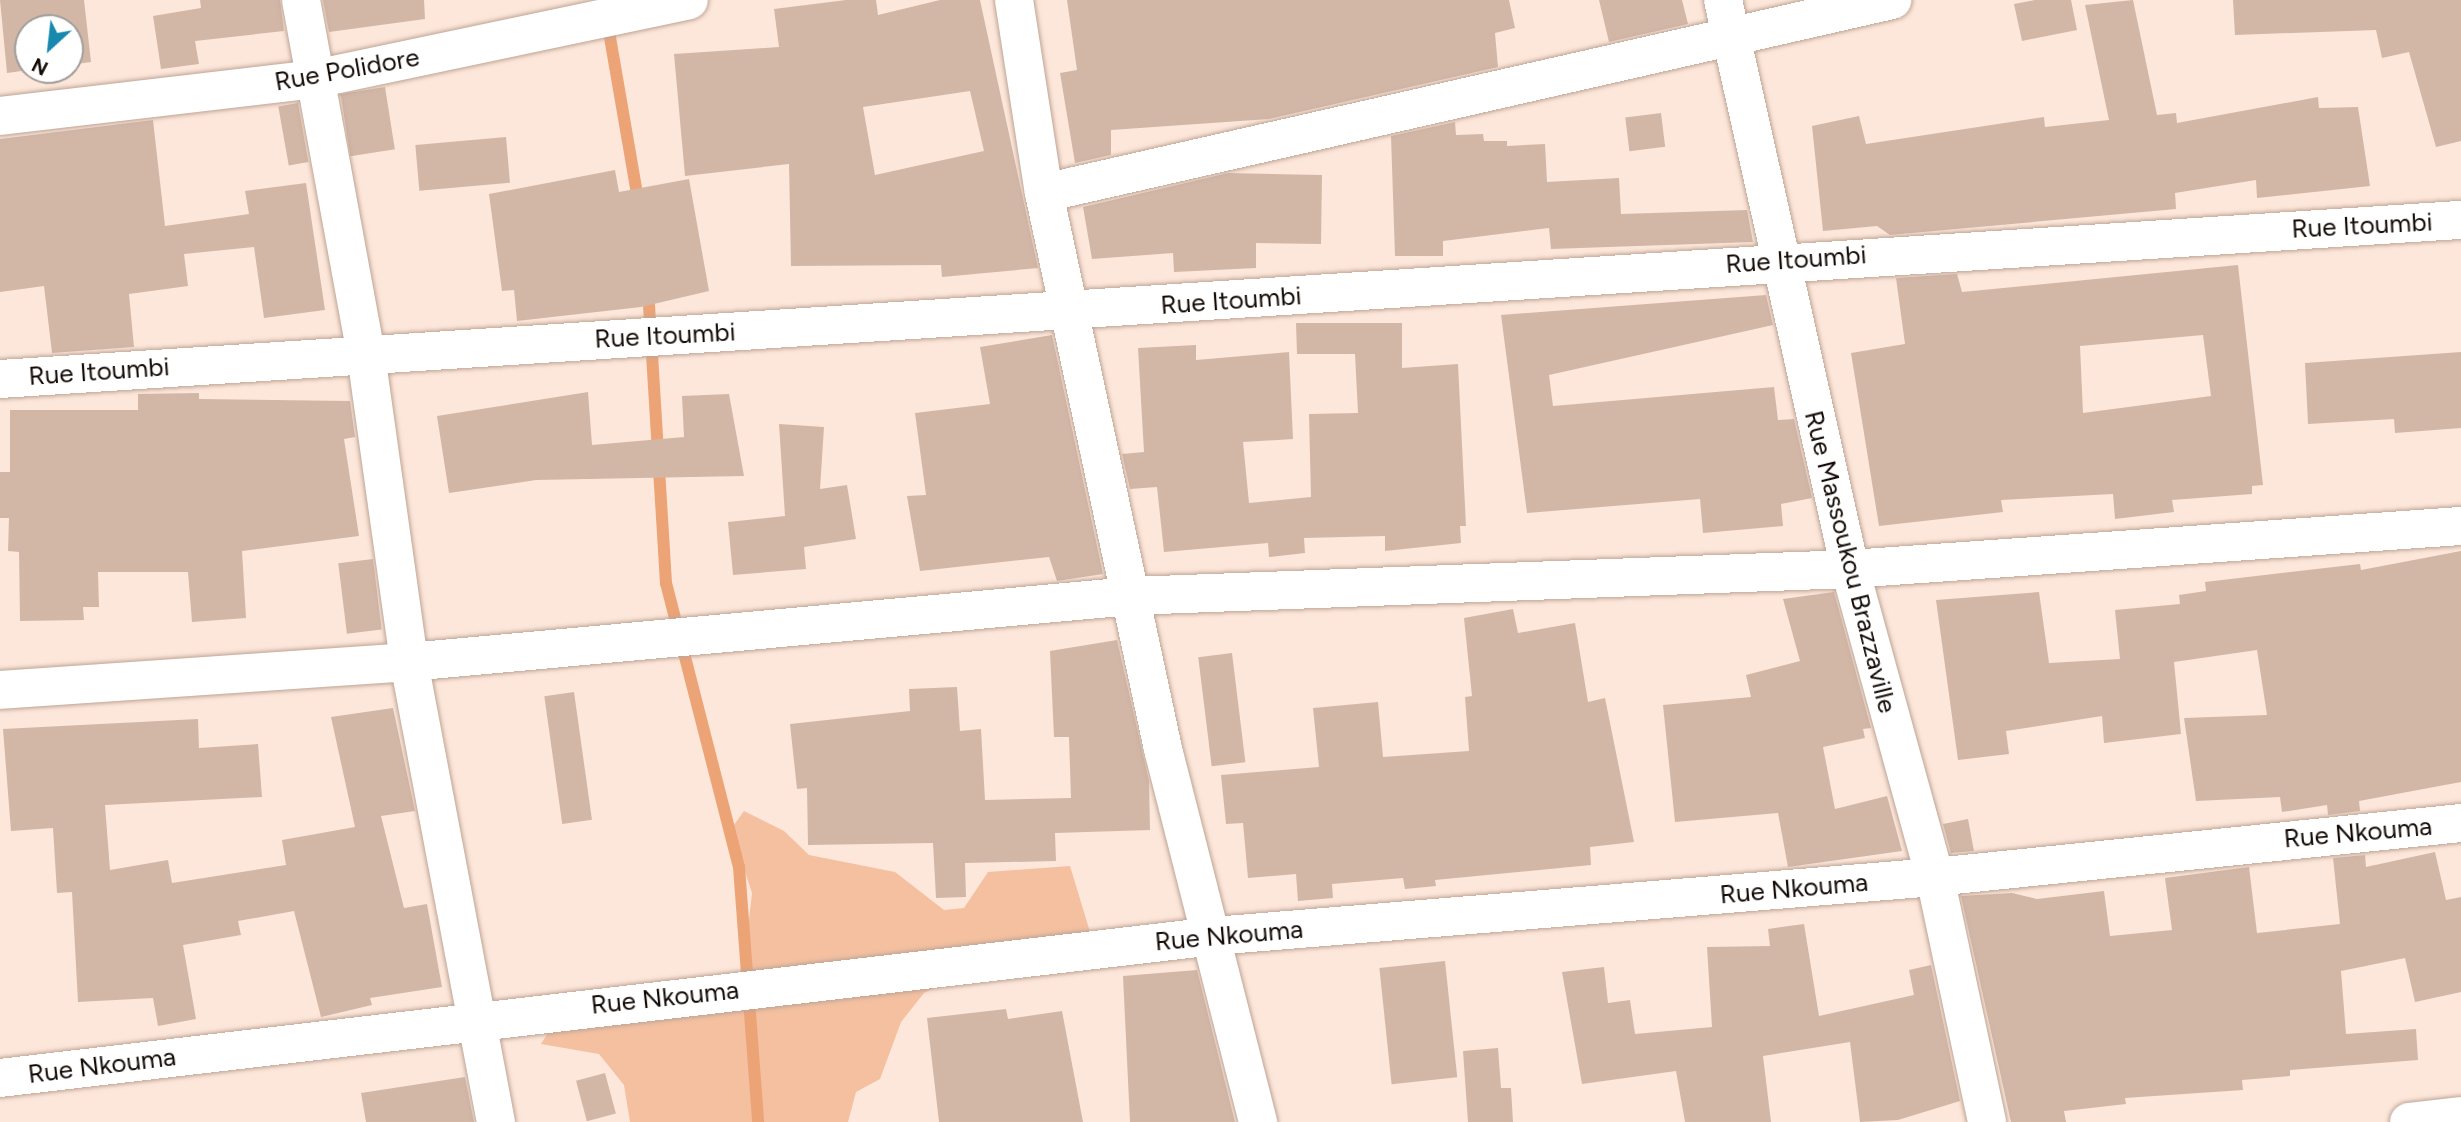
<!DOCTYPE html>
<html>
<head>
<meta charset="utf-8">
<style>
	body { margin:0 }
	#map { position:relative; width:2461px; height:1122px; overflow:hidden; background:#fde7da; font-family:Figtree,sans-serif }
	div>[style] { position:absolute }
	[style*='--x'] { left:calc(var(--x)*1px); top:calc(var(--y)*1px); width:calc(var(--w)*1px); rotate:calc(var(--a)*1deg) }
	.green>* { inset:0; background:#f4c0a0 }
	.stream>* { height:12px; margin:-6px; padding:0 6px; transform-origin:6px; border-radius:6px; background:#eca477 }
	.building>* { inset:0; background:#d2b7a7; transform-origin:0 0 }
	.roads { filter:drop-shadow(0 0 2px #bea495) drop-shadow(0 0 2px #bea495) }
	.street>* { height:38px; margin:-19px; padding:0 19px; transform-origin:19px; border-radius:19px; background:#fff }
	.secondary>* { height:38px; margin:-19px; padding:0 19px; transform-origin:19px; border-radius:19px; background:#fff }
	span { translate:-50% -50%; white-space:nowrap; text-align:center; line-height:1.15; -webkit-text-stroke:5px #fff; paint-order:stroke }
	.street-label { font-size:26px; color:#140b06 }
	.north { position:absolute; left:14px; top:14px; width:70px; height:70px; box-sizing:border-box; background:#fff; border:2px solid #a19d9b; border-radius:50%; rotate:207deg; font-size:19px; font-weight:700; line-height:28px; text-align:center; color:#140b06 }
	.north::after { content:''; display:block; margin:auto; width:24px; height:32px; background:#1889ae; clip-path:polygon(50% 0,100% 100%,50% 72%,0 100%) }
</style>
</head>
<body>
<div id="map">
	<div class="green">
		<i style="clip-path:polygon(744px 811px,784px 831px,809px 855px,895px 872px,944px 910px,964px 908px,988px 872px,1070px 866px,1090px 932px,1015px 945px,924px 993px,901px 1022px,880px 1079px,856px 1092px,848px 1122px,630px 1122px,624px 1085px,599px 1054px,541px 1044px,554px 1023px,740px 999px,752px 893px,731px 829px)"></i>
	</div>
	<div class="stream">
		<i style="--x:607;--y:20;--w:188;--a:80.2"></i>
		<i style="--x:648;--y:289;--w:295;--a:86.5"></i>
		<i style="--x:666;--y:583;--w:293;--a:75.6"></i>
		<i style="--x:739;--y:867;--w:256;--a:85.7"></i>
	</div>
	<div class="building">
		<i style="clip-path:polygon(0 0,84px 0,91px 62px,70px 65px,70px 28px,28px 28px,29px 70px,7px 73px)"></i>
		<i style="clip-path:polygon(200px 0,280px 0,284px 31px,195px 41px,199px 64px,161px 69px,153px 16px,201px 8px)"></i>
		<i style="clip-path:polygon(323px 0,424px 0,425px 19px,329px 32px)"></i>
		<i style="clip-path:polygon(evenodd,846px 0,876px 0,878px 15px,940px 0,980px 0,1038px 268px,942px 277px,941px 265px,791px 266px,789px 164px,685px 176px,674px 54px,779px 47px,774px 9px,846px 0,970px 91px,984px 151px,875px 175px,863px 107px,970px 91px)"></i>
		<i style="clip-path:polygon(1067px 0,1509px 0,1515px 28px,1495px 33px,1498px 67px,1269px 119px,1111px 130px,1111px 155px,1075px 163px,1060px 73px,1077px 70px)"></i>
		<i style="clip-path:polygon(1599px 0,1682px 0,1688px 24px,1609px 42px)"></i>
		<i style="clip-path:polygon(2035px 0,2071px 0,2077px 30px,2022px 41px,2014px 4px)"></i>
		<i style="clip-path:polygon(2133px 0,2157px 115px,2176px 113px,2177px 123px,2318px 97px,2319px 108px,2358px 107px,2370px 186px,2257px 198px,2256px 180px,2175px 193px,2176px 209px,1890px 235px,1877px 226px,1823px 231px,1812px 126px,1859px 116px,1866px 144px,2044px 117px,2045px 127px,2109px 120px,2085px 5px)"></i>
		<i style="clip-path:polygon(2233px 0,2461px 0,2461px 141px,2436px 147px,2409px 52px,2382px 58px,2376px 30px,2235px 35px)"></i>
		<i style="left:385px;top:87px;width:63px;height:45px;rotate:81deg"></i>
		<i style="left:298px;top:103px;width:60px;height:20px;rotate:80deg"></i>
		<i style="left:1661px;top:113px;width:34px;height:36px;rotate:83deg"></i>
		<i style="clip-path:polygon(153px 120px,165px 226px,249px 214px,245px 191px,306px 183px,325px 310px,264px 318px,254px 247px,184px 254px,188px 286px,129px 294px,134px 347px,52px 353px,44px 286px,0 292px,0 139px)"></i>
		<i style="clip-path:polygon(1455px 122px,1456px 135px,1483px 134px,1484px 141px,1507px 141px,1507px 146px,1545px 144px,1547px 182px,1619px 178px,1621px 214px,1747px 210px,1753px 242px,1551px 249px,1549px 228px,1443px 241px,1443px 256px,1395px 256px,1391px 136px)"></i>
		<i style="left:506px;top:137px;width:46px;height:91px;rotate:85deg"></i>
		<i style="clip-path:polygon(615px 170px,619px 192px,689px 179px,709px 291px,641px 307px,517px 321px,514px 290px,502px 291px,489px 194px)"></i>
		<i style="clip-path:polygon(1228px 173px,1322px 175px,1321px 244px,1256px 243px,1256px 268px,1174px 272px,1173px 253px,1092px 259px,1083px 207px)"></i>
		<i style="clip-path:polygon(evenodd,2238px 265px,2263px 485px,2252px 486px,2252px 494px,2172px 500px,2174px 512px,2115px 519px,2113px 494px,2001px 500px,2003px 512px,1879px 526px,1851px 353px,1905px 344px,1896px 278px,1957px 274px,1962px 292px,2238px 265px,2203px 335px,2211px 396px,2083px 413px,2080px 346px,2203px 335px)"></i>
		<i style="clip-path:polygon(1766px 295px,1773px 325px,1549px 375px,1553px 406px,1774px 387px,1778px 420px,1794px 419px,1812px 498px,1781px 504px,1783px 526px,1703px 533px,1700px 499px,1527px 513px,1501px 315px)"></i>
		<i style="clip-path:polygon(1296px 323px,1402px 323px,1402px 368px,1458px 364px,1466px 526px,1460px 526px,1461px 543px,1385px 551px,1385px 536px,1304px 538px,1305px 553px,1269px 557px,1268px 543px,1164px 552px,1157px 487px,1130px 489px,1122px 454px,1144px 452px,1138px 348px,1196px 345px,1196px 360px,1289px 352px,1293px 439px,1243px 442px,1249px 503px,1311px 497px,1309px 414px,1358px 413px,1355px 354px,1297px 354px)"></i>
		<i style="clip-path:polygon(1052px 335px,1103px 574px,1057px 581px,1049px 557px,920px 571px,907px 496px,926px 495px,915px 413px,990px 404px,980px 347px)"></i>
		<i style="clip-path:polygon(2461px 352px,2461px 428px,2395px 433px,2394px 419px,2308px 424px,2305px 363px)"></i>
		<i style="clip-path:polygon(588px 392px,592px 445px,684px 437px,682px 396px,729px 394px,744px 476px,536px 480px,449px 493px,437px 416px)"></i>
		<i style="clip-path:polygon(199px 393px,199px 399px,350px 401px,355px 437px,344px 439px,359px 536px,242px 551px,246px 618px,192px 622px,188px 572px,98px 572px,99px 607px,83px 607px,84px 620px,20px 621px,19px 552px,8px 551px,9px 518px,0 518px,0 472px,10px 472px,10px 410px,138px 410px,138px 394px)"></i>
		<i style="clip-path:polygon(779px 424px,824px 427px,820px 489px,847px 485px,856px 539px,804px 547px,806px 569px,733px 575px,728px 522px,785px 516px)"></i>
		<i style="clip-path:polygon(2461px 551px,2461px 782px,2359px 801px,2360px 811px,2328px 815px,2327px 805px,2282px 812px,2280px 797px,2196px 801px,2184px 718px,2267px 715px,2257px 650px,2174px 662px,2181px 734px,2104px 743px,2102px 716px,2006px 731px,2009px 754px,1958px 760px,1936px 600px,2039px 592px,2049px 663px,2120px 659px,2115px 610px,2180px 604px,2179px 595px,2206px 591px,2205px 582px,2360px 564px,2361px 570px)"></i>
		<i style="left:373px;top:559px;width:71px;height:35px;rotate:83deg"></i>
		<i style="clip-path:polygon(1834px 592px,1871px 728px,1863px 729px,1865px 738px,1823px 747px,1835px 809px,1887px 796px,1902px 851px,1788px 867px,1778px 813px,1675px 822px,1663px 705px,1751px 697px,1746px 675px,1800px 661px,1783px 599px)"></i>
		<i style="clip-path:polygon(1513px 609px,1518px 633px,1575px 623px,1588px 702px,1605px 698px,1634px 842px,1590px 847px,1591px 865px,1435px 880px,1436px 886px,1405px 889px,1403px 878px,1332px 884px,1333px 898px,1298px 901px,1296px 874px,1248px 878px,1243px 823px,1226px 824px,1221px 775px,1319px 767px,1313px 708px,1378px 702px,1383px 757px,1469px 751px,1465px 697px,1472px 696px,1464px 618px)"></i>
		<i style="clip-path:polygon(1117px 640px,1149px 781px,1150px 830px,1055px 833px,1056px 861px,965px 863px,966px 897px,936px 898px,933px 843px,808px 845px,807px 788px,797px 789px,790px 724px,910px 711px,909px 689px,957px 687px,960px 731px,981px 729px,985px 800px,1071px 798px,1069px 737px,1054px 737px,1050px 651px)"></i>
		<i style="left:1232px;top:653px;width:110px;height:34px;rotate:83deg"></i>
		<i style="left:574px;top:692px;width:129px;height:30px;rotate:82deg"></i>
		<i style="clip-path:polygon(393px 708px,415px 811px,381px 816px,404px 908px,427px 904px,442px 987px,370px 998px,372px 1005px,321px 1017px,294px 911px,238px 921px,241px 935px,183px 945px,196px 1019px,158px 1026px,153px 998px,78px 1002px,72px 892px,57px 893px,53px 828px,11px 831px,3px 729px,198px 719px,199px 748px,258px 744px,262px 797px,105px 805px,110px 870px,168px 860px,172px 883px,286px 865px,282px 840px,355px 827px,331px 717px)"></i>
		<i style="clip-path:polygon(1968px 819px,1974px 851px,1951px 853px,1943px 824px)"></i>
		<i style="clip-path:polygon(2435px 852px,2446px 900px,2461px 897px,2461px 992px,2415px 1002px,2405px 958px,2341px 971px,2346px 1034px,2416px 1029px,2418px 1060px,2290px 1070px,2290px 1076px,2242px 1080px,2243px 1090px,2125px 1098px,2126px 1104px,2064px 1111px,2066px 1122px,2011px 1122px,1961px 896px,2012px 893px,2037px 899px,2104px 891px,2110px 936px,2172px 930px,2165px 878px,2249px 867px,2257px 933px,2340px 924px,2333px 858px,2365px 855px,2366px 867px)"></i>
		<i style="clip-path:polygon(1804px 924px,1819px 1016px,1914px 995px,1909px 970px,1931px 965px,1960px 1101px,1898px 1120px,1860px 1122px,1850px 1042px,1763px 1056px,1771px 1122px,1685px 1122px,1676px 1071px,1582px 1084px,1562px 972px,1604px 967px,1608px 1003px,1630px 1000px,1635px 1034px,1712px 1027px,1707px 947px,1770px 946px,1768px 929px)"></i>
		<i style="left:1445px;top:961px;width:117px;height:66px;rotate:84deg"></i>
		<i style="clip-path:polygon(1197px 970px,1235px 1122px,1130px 1122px,1123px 976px)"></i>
		<i style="clip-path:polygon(1006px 1009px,1008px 1019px,1062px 1011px,1083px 1122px,939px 1122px,927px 1018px)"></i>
		<i style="clip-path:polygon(1498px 1048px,1501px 1088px,1511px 1088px,1513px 1122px,1468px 1122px,1463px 1051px)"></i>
		<i style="left:605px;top:1073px;width:42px;height:30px;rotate:75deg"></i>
		<i style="clip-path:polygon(465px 1077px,474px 1122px,366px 1122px,361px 1093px)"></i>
	</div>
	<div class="roads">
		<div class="street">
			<i style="--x:301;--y:0;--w:361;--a:79.6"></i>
			<i style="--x:366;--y:355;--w:310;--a:82"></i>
			<i style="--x:409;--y:662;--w:468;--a:79.3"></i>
			<i style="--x:1014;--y:0;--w:195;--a:81.2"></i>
			<i style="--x:1044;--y:193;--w:569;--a:77.92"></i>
			<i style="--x:1163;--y:749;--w:385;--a:75.7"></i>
			<i style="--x:1723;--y:0;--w:583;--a:77.42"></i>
			<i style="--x:1850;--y:569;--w:320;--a:74.6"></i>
			<i style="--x:1935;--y:877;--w:250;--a:78"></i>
			<i style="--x:0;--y:116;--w:317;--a:-6.7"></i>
			<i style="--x:315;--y:79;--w:382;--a:-11.9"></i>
			<i style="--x:1044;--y:193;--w:870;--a:-12.82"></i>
			<i style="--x:0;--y:690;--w:410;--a:-3.9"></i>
			<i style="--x:409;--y:662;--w:725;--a:-5.22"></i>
			<i style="--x:1131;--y:596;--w:720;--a:-2.15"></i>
			<i style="--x:1850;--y:569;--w:613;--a:-4.03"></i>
			<i style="--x:0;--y:1078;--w:1222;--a:-6.67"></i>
			<i style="--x:1214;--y:936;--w:723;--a:-4.68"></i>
			<i style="--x:1935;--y:877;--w:529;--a:-5.86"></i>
			<i style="--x:2409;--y:1122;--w:52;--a:-6.6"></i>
		</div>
		<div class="secondary">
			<i style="--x:0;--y:379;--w:2466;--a:-3.7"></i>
		</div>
	</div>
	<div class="street-label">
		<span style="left:347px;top:70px;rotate:-10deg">Rue Polidore</span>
		<span style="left:2362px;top:226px;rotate:-3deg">Rue Itoumbi</span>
		<span style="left:1796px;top:260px;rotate:-4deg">Rue Itoumbi</span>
		<span style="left:1231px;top:301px;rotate:-4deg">Rue Itoumbi</span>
		<span style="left:665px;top:336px;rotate:-3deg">Rue Itoumbi</span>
		<span style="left:99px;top:372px;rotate:-4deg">Rue Itoumbi</span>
		<span style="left:1850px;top:562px;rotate:76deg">Rue Massoukou Brazzaville</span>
		<span style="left:2358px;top:833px;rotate:-5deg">Rue Nkouma</span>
		<span style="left:1794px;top:889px;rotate:-5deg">Rue Nkouma</span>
		<span style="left:1229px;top:936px;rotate:-5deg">Rue Nkouma</span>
		<span style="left:665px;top:998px;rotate:-6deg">Rue Nkouma</span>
		<span style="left:102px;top:1066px;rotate:-7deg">Rue Nkouma</span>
	</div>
	<div class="north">N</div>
</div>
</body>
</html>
